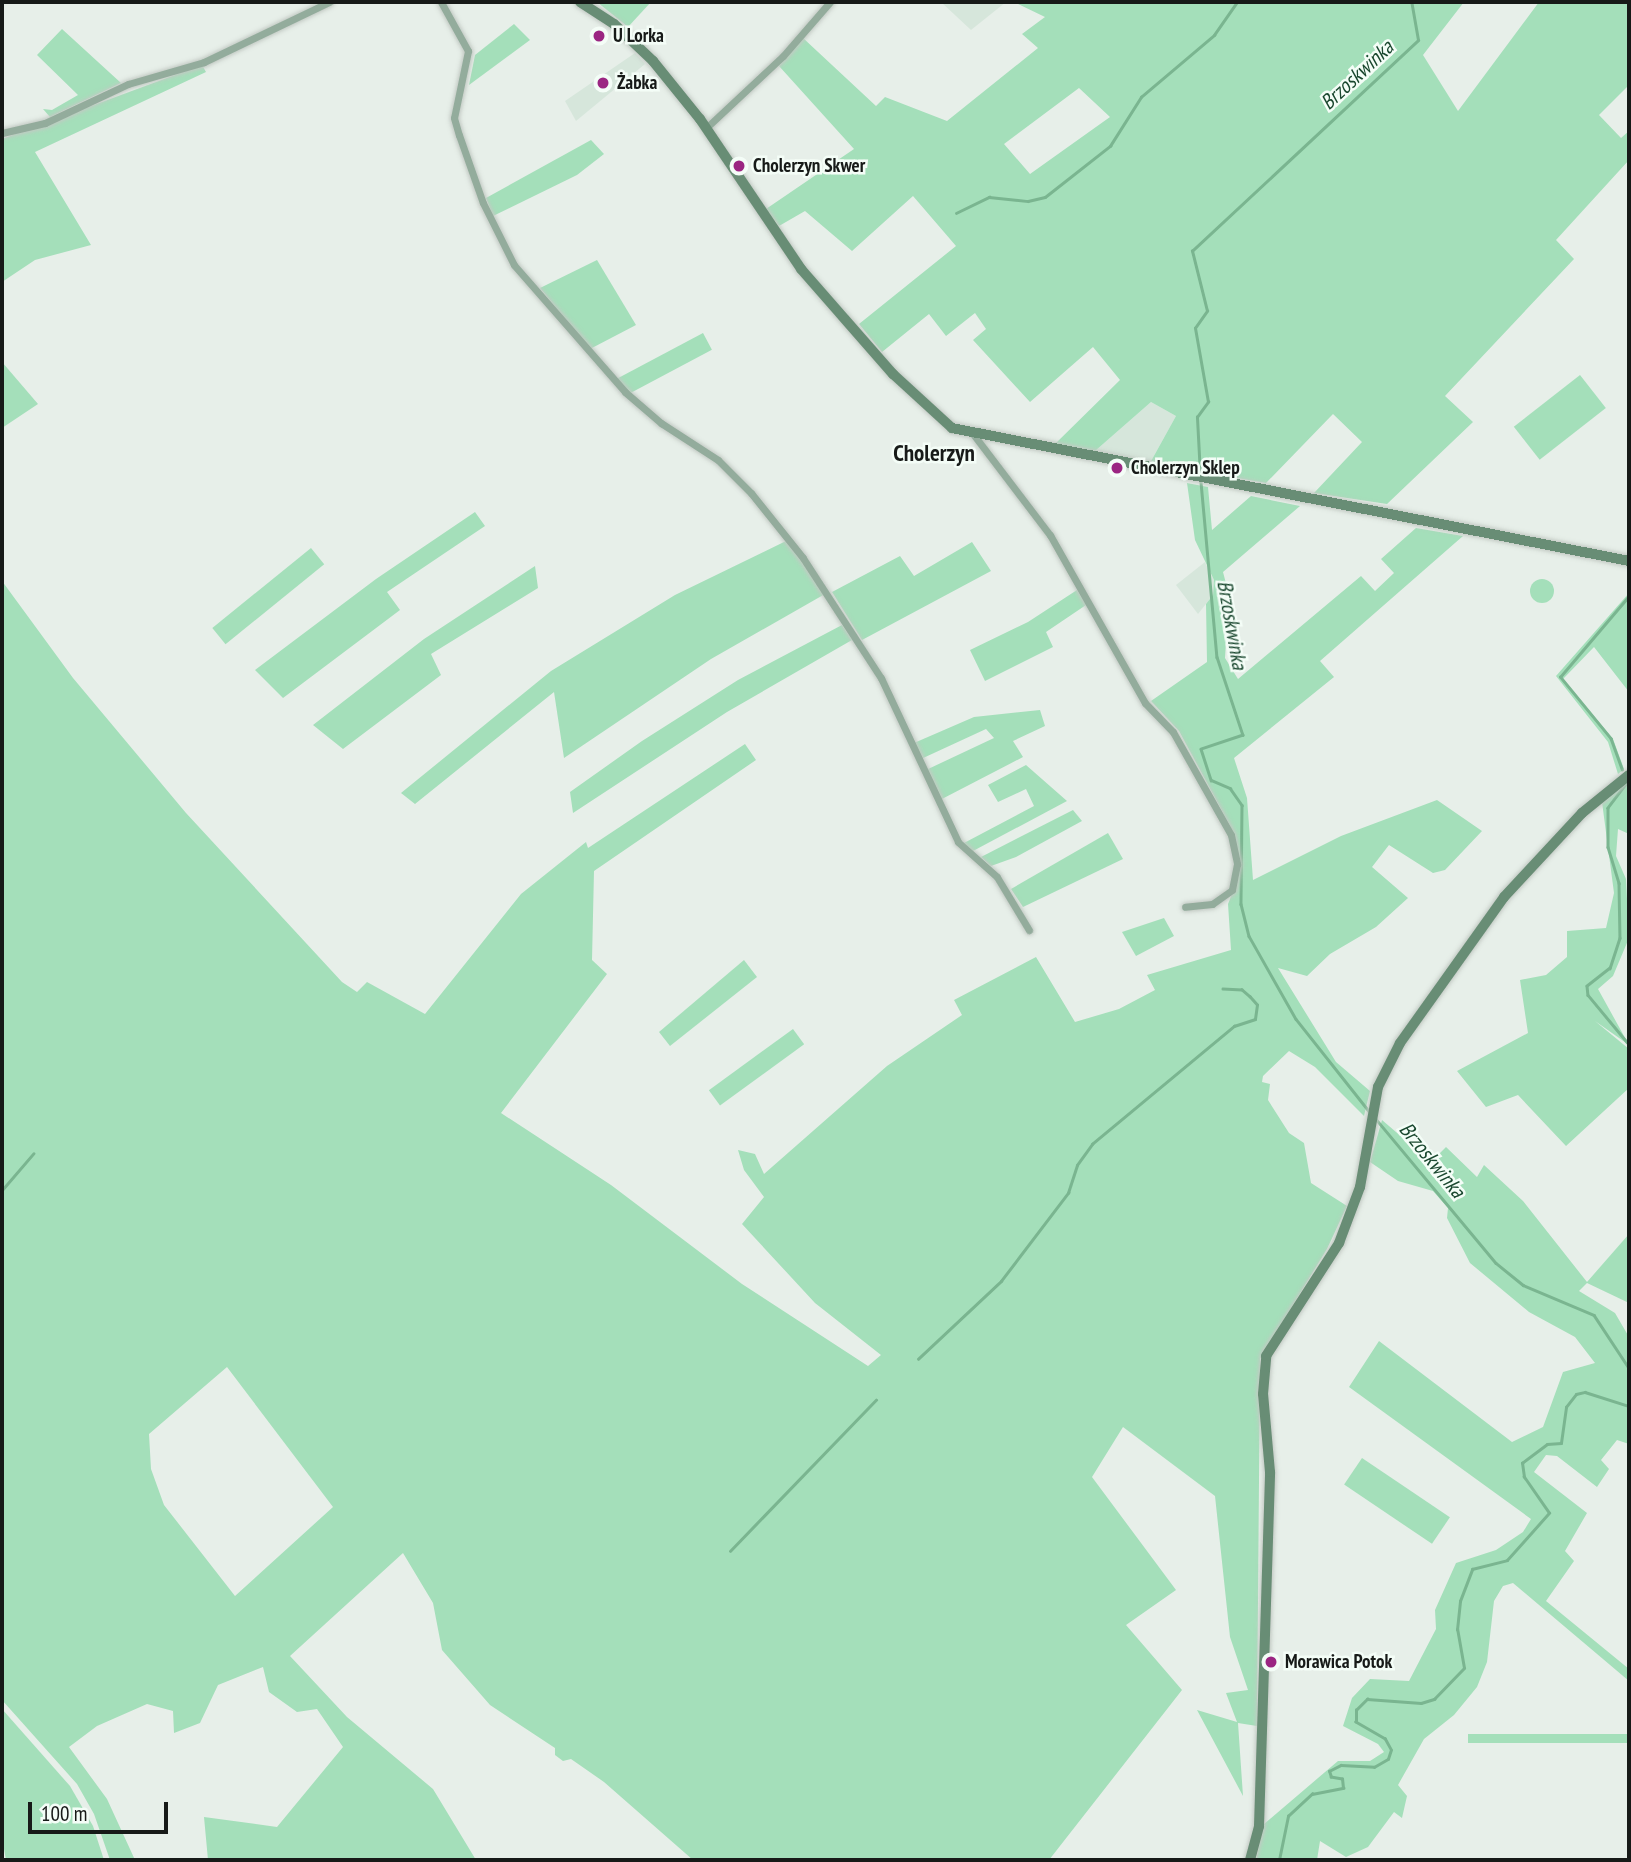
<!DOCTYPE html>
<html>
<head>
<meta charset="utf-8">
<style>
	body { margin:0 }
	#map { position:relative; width:1631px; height:1862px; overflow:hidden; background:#e7efe9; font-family:"PT Sans Narrow",sans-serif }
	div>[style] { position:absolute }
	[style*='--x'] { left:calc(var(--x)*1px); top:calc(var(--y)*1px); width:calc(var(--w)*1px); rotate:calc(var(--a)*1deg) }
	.built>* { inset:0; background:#d6e6db }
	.green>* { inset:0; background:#a4dfba; transform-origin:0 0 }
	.round { border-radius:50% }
	.stream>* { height:2.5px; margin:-1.25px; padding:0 1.25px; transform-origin:1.25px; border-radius:1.25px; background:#7ab590 }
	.roads { filter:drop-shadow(0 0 2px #c2c9c3) drop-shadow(0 0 2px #c2c9c3) }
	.street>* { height:7px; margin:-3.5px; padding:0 3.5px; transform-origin:3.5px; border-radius:3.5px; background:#93ac9c }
	.secondary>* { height:10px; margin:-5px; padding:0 5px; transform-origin:5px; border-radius:5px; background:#688d75 }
	.dots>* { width:19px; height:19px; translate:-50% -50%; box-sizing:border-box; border:4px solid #f4fdf7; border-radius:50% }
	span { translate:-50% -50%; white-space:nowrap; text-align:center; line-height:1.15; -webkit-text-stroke:5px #f4fdf7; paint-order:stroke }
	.poi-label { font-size:19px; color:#171a18; font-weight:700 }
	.left { translate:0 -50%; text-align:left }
	.water-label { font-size:21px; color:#19472e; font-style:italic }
	.quarter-label { font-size:23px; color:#171a18; font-weight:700 }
	.frame { position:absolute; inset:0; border:4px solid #171a18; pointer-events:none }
	.scale { position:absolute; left:28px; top:1802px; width:140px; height:32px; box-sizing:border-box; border:4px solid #171a18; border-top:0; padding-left:9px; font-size:21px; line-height:24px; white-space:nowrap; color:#171a18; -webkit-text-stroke:5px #f4fdf7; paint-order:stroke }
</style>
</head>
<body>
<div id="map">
	<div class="built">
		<i style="clip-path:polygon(941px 2px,1006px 2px,971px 30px)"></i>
		<i style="clip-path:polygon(635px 53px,645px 64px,576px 121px,565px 101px)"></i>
		<i style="clip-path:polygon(1151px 402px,1176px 416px,1150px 463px,1095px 451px)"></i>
		<i style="clip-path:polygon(1205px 562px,1214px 580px,1213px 595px,1198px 614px,1176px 585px)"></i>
	</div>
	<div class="green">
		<i style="clip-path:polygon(597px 2px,651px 2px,628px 27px)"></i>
		<i style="clip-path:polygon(evenodd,1014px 2px,1464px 2px,1423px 55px,1458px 111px,1539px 2px,1629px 2px,1629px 85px,1599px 115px,1621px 138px,1629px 131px,1629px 160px,1556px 240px,1574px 259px,1445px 396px,1473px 422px,1387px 504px,1314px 493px,1362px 442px,1333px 414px,1266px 483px,1150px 463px,1176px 416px,1151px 402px,1095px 451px,1054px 445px,1120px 380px,1093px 347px,1030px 402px,973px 340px,986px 329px,975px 313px,946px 336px,929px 314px,882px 352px,859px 324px,956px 246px,913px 196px,852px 251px,805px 211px,779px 226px,766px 209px,854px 149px,779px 66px,803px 38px,876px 106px,885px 97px,947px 121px,1038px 48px,1022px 34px,1045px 17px,1014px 2px,1079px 88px,1110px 117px,1030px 174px,1004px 144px,1079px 88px)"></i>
		<i style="clip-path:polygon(514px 24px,530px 40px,469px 85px,475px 55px)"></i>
		<i style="clip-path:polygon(62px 29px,121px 83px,50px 117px,43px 109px,52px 110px,78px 95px,37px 55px)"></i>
		<i style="clip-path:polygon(202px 65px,206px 72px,35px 152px,91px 245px,35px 260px,2px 282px,2px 139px)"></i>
		<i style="clip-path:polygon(591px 140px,604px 154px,577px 175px,493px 216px,486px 198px)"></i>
		<i style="clip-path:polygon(597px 260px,636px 325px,590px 349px,540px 288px)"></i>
		<i style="left:703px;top:333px;width:19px;height:97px;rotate:62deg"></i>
		<i style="clip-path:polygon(2px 362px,38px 404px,2px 428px)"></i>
		<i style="left:1580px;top:375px;width:42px;height:84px;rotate:52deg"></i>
		<i style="clip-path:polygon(evenodd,1187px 483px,1208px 487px,1212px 530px,1251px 496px,1300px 506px,1223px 572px,1229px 595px,1225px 658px,1238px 679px,1361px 576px,1375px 591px,1394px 573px,1381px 559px,1416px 528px,1463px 536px,1320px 661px,1334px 677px,1234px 758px,1247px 798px,1253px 880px,1341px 836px,1437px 800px,1482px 831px,1445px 870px,1433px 873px,1389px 845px,1372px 867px,1408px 898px,1376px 927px,1330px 954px,1307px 976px,1278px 968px,1336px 1062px,1370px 1091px,1364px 1116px,1315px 1067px,1289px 1051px,1263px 1076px,1262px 1082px,1270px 1084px,1268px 1100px,1289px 1133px,1304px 1143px,1311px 1183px,1347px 1206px,1327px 1249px,1260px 1359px,1257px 1726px,1238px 1723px,1243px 1796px,1197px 1710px,1237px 1722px,1226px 1693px,1248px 1690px,1230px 1637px,1215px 1496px,1123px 1427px,1092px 1477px,1176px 1590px,1126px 1625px,1182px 1690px,1049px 1860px,693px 1860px,604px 1782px,571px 1759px,563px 1761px,555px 1755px,555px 1748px,490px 1705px,442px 1650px,433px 1603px,403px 1553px,290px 1656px,347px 1717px,433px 1789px,476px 1860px,208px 1860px,204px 1817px,277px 1827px,343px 1747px,317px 1709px,297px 1712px,269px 1692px,263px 1667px,218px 1685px,200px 1723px,174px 1733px,173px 1711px,147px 1704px,97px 1726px,69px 1747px,107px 1799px,135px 1860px,110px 1860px,94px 1814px,77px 1784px,2px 1700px,2px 581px,73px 678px,186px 813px,342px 982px,357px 992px,367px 982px,425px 1014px,521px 894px,586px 842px,588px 848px,745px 744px,756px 760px,594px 871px,592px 960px,607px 974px,501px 1113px,611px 1185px,742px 1284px,868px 1366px,881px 1355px,815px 1303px,742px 1224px,764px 1197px,744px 1170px,738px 1150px,755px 1154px,764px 1174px,887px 1066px,962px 1015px,954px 1000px,1036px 957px,1075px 1022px,1119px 1009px,1155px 990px,1147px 975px,1231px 950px,1228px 904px,1239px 876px,1234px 833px,1179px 731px,1151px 701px,1207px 662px,1206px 604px,1213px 595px,1214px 580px,1195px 540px,1187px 483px,227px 1367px,333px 1507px,235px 1596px,164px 1505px,151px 1469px,149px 1434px,227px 1367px)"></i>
		<i style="clip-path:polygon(475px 512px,485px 526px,387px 592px,400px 610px,283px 698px,255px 670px,376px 579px)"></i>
		<i style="clip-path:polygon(786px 541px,825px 594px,711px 659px,564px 758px,554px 692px,415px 804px,401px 793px,551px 671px,675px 595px)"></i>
		<i style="clip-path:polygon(972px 542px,991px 571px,862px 640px,832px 592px,900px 556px,914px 576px)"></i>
		<i style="left:311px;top:548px;width:21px;height:127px;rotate:51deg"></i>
		<i style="clip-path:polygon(535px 566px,538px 588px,431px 654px,441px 675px,343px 749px,313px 725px,424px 639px)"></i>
		<i class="round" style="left:1530px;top:579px;width:24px;height:24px"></i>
		<i style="clip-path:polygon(1077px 590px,1086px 605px,1046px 632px,1053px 647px,985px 681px,970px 650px,1028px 622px)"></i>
		<i style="clip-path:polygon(1629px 593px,1629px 692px,1594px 647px,1563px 679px,1613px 739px,1624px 769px,1618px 774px,1608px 742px,1556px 676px)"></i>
		<i style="clip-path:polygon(842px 625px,852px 640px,727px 712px,573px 813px,570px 792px,642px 741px,738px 680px)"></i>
		<i style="clip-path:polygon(1040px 710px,1045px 726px,1013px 741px,1023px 757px,940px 800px,926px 770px,994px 738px,986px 729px,921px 759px,914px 743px,974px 717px)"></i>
		<i style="clip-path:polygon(1026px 765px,1067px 801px,973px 851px,964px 843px,1034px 806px,1026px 789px,998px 802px,988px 785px)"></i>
		<i style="clip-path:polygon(1629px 781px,1629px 834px,1618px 829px,1616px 856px,1626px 879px,1629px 938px,1613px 976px,1598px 989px,1629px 1045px,1595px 1021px,1629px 1049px,1629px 1088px,1566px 1146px,1518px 1095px,1486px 1107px,1457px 1071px,1528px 1033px,1520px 980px,1546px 975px,1567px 957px,1567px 931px,1606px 928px,1614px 893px,1602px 802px)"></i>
		<i style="clip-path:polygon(1073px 810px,1082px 821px,1016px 857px,991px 866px,981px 857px)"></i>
		<i style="clip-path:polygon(1108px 833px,1123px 859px,1023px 907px,1011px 889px)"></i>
		<i style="clip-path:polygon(1164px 918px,1174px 936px,1136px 956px,1122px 932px)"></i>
		<i style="clip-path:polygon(744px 960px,757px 977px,670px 1046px,659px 1032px)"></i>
		<i style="left:793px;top:1029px;width:19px;height:104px;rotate:54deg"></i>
		<i style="clip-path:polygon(1382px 1120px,1431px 1162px,1446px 1147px,1477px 1177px,1484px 1165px,1523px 1201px,1587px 1282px,1629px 1234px,1629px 1303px,1587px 1283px,1579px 1291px,1615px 1313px,1629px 1337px,1629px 1444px,1617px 1440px,1601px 1460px,1609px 1469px,1597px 1487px,1557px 1456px,1546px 1455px,1534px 1472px,1587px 1513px,1565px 1551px,1574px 1561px,1546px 1601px,1629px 1669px,1629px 1681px,1513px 1583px,1503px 1586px,1494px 1601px,1487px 1662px,1477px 1687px,1454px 1715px,1424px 1739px,1398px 1785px,1407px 1796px,1402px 1818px,1394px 1812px,1368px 1847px,1346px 1857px,1320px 1841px,1317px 1860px,1256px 1860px,1264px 1824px,1338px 1761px,1370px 1761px,1384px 1752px,1378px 1744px,1343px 1726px,1352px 1698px,1370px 1679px,1409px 1681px,1436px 1629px,1435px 1610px,1456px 1563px,1496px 1550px,1523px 1532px,1531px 1519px,1349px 1387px,1379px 1341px,1512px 1442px,1543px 1427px,1563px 1372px,1595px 1363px,1575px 1337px,1529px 1312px,1470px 1263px,1447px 1218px,1448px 1208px,1433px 1191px,1398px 1181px,1370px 1162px)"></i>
		<i style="left:1362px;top:1458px;width:106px;height:32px;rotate:34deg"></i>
		<i style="clip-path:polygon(2px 1709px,70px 1786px,93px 1826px,104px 1860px,6px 1860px,2px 1838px)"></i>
		<i style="left:1629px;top:1734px;width:9px;height:161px;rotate:90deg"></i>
	</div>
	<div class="stream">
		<i style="--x:956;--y:213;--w:37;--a:-26"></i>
		<i style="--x:989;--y:197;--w:39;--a:6"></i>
		<i style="--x:1028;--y:201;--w:17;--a:-13"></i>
		<i style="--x:1045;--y:197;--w:83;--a:-38.1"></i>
		<i style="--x:1110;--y:146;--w:58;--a:-57.7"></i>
		<i style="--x:1141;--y:97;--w:96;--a:-40.3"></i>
		<i style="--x:1214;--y:35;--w:40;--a:-55.1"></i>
		<i style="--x:1200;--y:475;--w:58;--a:-93"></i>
		<i style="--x:1197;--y:417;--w:19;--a:-54"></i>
		<i style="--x:1208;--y:402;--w:75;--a:-100"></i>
		<i style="--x:1195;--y:328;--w:21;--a:-55"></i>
		<i style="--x:1207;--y:311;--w:62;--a:-104"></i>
		<i style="--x:1192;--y:251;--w:309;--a:-43"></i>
		<i style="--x:1418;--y:40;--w:39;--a:-100"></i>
		<i style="--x:1201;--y:482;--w:176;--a:84.8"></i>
		<i style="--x:1217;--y:657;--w:82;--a:71.6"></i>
		<i style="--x:1243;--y:735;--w:44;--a:161.6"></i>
		<i style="--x:1201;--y:749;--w:33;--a:72"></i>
		<i style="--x:1211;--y:780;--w:21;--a:23"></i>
		<i style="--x:1230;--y:788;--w:21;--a:55"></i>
		<i style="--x:1242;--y:805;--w:99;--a:90.6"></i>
		<i style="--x:1241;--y:904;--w:33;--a:76"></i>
		<i style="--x:1249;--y:936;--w:95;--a:60.5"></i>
		<i style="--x:1296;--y:1019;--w:117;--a:51.6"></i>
		<i style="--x:1622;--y:770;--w:33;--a:-110"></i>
		<i style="--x:1611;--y:739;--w:80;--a:-129.4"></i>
		<i style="--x:1560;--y:677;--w:106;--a:-49.6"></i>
		<i style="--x:1626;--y:784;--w:30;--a:127"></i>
		<i style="--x:1608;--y:808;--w:39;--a:90"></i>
		<i style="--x:1608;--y:847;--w:38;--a:73"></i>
		<i style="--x:1619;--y:883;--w:55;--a:89"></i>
		<i style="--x:1620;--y:938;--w:32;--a:108"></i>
		<i style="--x:1610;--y:968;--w:29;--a:142"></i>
		<i style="--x:1587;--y:986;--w:9;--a:84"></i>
		<i style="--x:1588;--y:995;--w:61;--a:50.3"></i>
		<i style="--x:1376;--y:1119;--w:187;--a:50.2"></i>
		<i style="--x:1496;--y:1263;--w:35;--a:39"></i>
		<i style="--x:1523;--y:1285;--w:77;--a:22.9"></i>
		<i style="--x:1594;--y:1315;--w:64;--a:56.6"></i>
		<i style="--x:2;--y:1190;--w:48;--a:-49.3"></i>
		<i style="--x:918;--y:1359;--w:114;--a:-43.2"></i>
		<i style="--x:1001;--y:1281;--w:111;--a:-52.7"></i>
		<i style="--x:1068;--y:1193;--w:29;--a:-72"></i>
		<i style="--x:1077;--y:1165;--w:26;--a:-54"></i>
		<i style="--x:1092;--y:1144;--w:185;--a:-39.7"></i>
		<i style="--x:1234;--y:1026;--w:22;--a:-18"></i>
		<i style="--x:1255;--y:1019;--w:14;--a:-82"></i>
		<i style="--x:1257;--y:1005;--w:11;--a:-131"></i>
		<i style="--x:1250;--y:997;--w:11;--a:-139"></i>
		<i style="--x:1242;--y:990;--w:19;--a:-177"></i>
		<i style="--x:730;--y:1551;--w:210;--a:-46"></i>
		<i style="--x:1279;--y:1860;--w:45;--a:-78.4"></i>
		<i style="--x:1288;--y:1816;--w:33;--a:-43"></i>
		<i style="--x:1312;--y:1794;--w:32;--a:-11"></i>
		<i style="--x:1343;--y:1788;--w:9;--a:-96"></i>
		<i style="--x:1342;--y:1779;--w:11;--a:-170"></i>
		<i style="--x:1331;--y:1777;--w:6;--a:-108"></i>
		<i style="--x:1329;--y:1771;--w:13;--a:-27"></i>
		<i style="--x:1341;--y:1765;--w:33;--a:3"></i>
		<i style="--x:1374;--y:1767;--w:16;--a:-30"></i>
		<i style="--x:1388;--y:1759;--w:9;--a:-72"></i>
		<i style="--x:1391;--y:1750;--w:13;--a:-119"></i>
		<i style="--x:1385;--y:1739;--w:34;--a:-150"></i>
		<i style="--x:1356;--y:1722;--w:12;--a:-90"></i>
		<i style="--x:1356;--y:1710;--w:16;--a:-45"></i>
		<i style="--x:1367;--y:1699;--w:54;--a:4.2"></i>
		<i style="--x:1421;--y:1703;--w:14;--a:-17"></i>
		<i style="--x:1434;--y:1699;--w:43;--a:-45.9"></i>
		<i style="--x:1464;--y:1668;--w:39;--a:-100"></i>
		<i style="--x:1457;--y:1630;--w:29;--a:-84"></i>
		<i style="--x:1460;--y:1601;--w:34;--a:-69"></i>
		<i style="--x:1472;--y:1569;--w:36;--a:-14"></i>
		<i style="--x:1507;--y:1560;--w:63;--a:-48.2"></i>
		<i style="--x:1549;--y:1513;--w:44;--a:-124.8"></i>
		<i style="--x:1524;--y:1477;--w:14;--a:-98"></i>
		<i style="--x:1522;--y:1463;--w:31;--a:-37"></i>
		<i style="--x:1547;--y:1444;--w:14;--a:-4"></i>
		<i style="--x:1561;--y:1443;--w:36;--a:-82"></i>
		<i style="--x:1566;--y:1407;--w:16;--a:-52"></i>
		<i style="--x:1576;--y:1394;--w:9;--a:-13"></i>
		<i style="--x:1585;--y:1392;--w:46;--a:17.7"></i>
	</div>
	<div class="roads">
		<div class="street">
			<i style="--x:441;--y:2;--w:56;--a:61.1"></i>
			<i style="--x:468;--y:51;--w:68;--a:101.8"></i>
			<i style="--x:454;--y:118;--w:18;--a:74"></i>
			<i style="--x:459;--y:135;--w:72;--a:70.6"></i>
			<i style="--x:483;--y:203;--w:69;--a:63.4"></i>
			<i style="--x:514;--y:265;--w:169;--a:48.8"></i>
			<i style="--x:625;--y:392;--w:48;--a:40.7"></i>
			<i style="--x:661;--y:423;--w:68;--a:33"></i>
			<i style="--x:718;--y:460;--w:47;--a:45"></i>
			<i style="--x:751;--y:493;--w:83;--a:51.3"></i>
			<i style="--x:803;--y:558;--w:143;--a:57"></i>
			<i style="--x:881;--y:678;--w:181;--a:64.8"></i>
			<i style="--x:958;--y:842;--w:52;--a:41.9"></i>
			<i style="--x:997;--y:877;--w:62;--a:58.9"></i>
			<i style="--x:706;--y:128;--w:105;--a:-43.1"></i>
			<i style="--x:783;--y:56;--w:72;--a:-49"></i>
			<i style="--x:2;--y:133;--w:44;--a:-13.1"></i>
			<i style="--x:45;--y:123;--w:92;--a:-25.2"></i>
			<i style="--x:128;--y:84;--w:79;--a:-16.1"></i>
			<i style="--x:204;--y:62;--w:139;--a:-25.6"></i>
			<i style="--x:973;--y:434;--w:127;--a:52.7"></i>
			<i style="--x:1050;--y:535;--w:193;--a:60.5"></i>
			<i style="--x:1145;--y:703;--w:40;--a:46"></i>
			<i style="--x:1173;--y:732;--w:118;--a:60.6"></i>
			<i style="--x:1231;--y:835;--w:30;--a:78"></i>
			<i style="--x:1237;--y:864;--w:26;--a:101"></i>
			<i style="--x:1232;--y:890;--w:24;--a:145"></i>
			<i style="--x:1212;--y:904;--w:27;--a:174"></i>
		</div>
		<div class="secondary">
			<i style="--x:580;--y:2;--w:40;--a:32.9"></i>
			<i style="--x:614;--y:24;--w:54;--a:43.5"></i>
			<i style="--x:653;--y:61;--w:75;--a:51"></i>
			<i style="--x:700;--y:119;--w:181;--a:56"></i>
			<i style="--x:801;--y:269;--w:140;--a:48.8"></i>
			<i style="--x:893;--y:374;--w:80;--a:42.5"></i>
			<i style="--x:952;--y:428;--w:690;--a:11.11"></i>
			<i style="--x:1250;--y:1860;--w:35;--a:-75"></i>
			<i style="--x:1259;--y:1826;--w:354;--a:-88.2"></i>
			<i style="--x:1270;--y:1472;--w:78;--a:-95.1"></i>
			<i style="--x:1263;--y:1394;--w:38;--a:-85"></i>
			<i style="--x:1266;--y:1356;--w:135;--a:-57.1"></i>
			<i style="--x:1339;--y:1243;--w:60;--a:-69.4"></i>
			<i style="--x:1360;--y:1187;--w:102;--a:-79.8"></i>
			<i style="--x:1378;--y:1087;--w:49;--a:-63.4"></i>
			<i style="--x:1400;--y:1043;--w:179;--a:-54.5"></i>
			<i style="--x:1504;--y:897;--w:115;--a:-47.1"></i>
			<i style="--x:1582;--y:813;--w:60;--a:-39"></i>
		</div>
	</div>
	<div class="dots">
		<i style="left:599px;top:36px;background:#9b2682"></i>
		<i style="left:603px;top:83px;background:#9b2682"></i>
		<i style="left:739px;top:166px;background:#9b2682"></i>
		<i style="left:1117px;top:468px;background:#9b2682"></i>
		<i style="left:1271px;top:1662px;background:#9b2682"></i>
	</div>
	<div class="poi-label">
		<span class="left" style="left:613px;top:36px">U Lorka</span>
		<span class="left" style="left:617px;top:83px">Żabka</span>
		<span class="left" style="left:753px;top:166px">Cholerzyn Skwer</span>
		<span class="left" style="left:1131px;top:468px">Cholerzyn Sklep</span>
		<span class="left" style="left:1285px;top:1662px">Morawica Potok</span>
	</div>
	<div class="water-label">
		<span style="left:1357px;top:75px;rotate:-43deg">Brzoskwinka</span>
		<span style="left:1232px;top:625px;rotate:80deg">Brzoskwinka</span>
		<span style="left:1432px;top:1160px;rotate:51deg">Brzoskwinka</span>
	</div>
	<div class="quarter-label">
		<span style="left:934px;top:453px">Cholerzyn</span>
	</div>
	<div class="frame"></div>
	<div class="scale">100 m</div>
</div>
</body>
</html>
